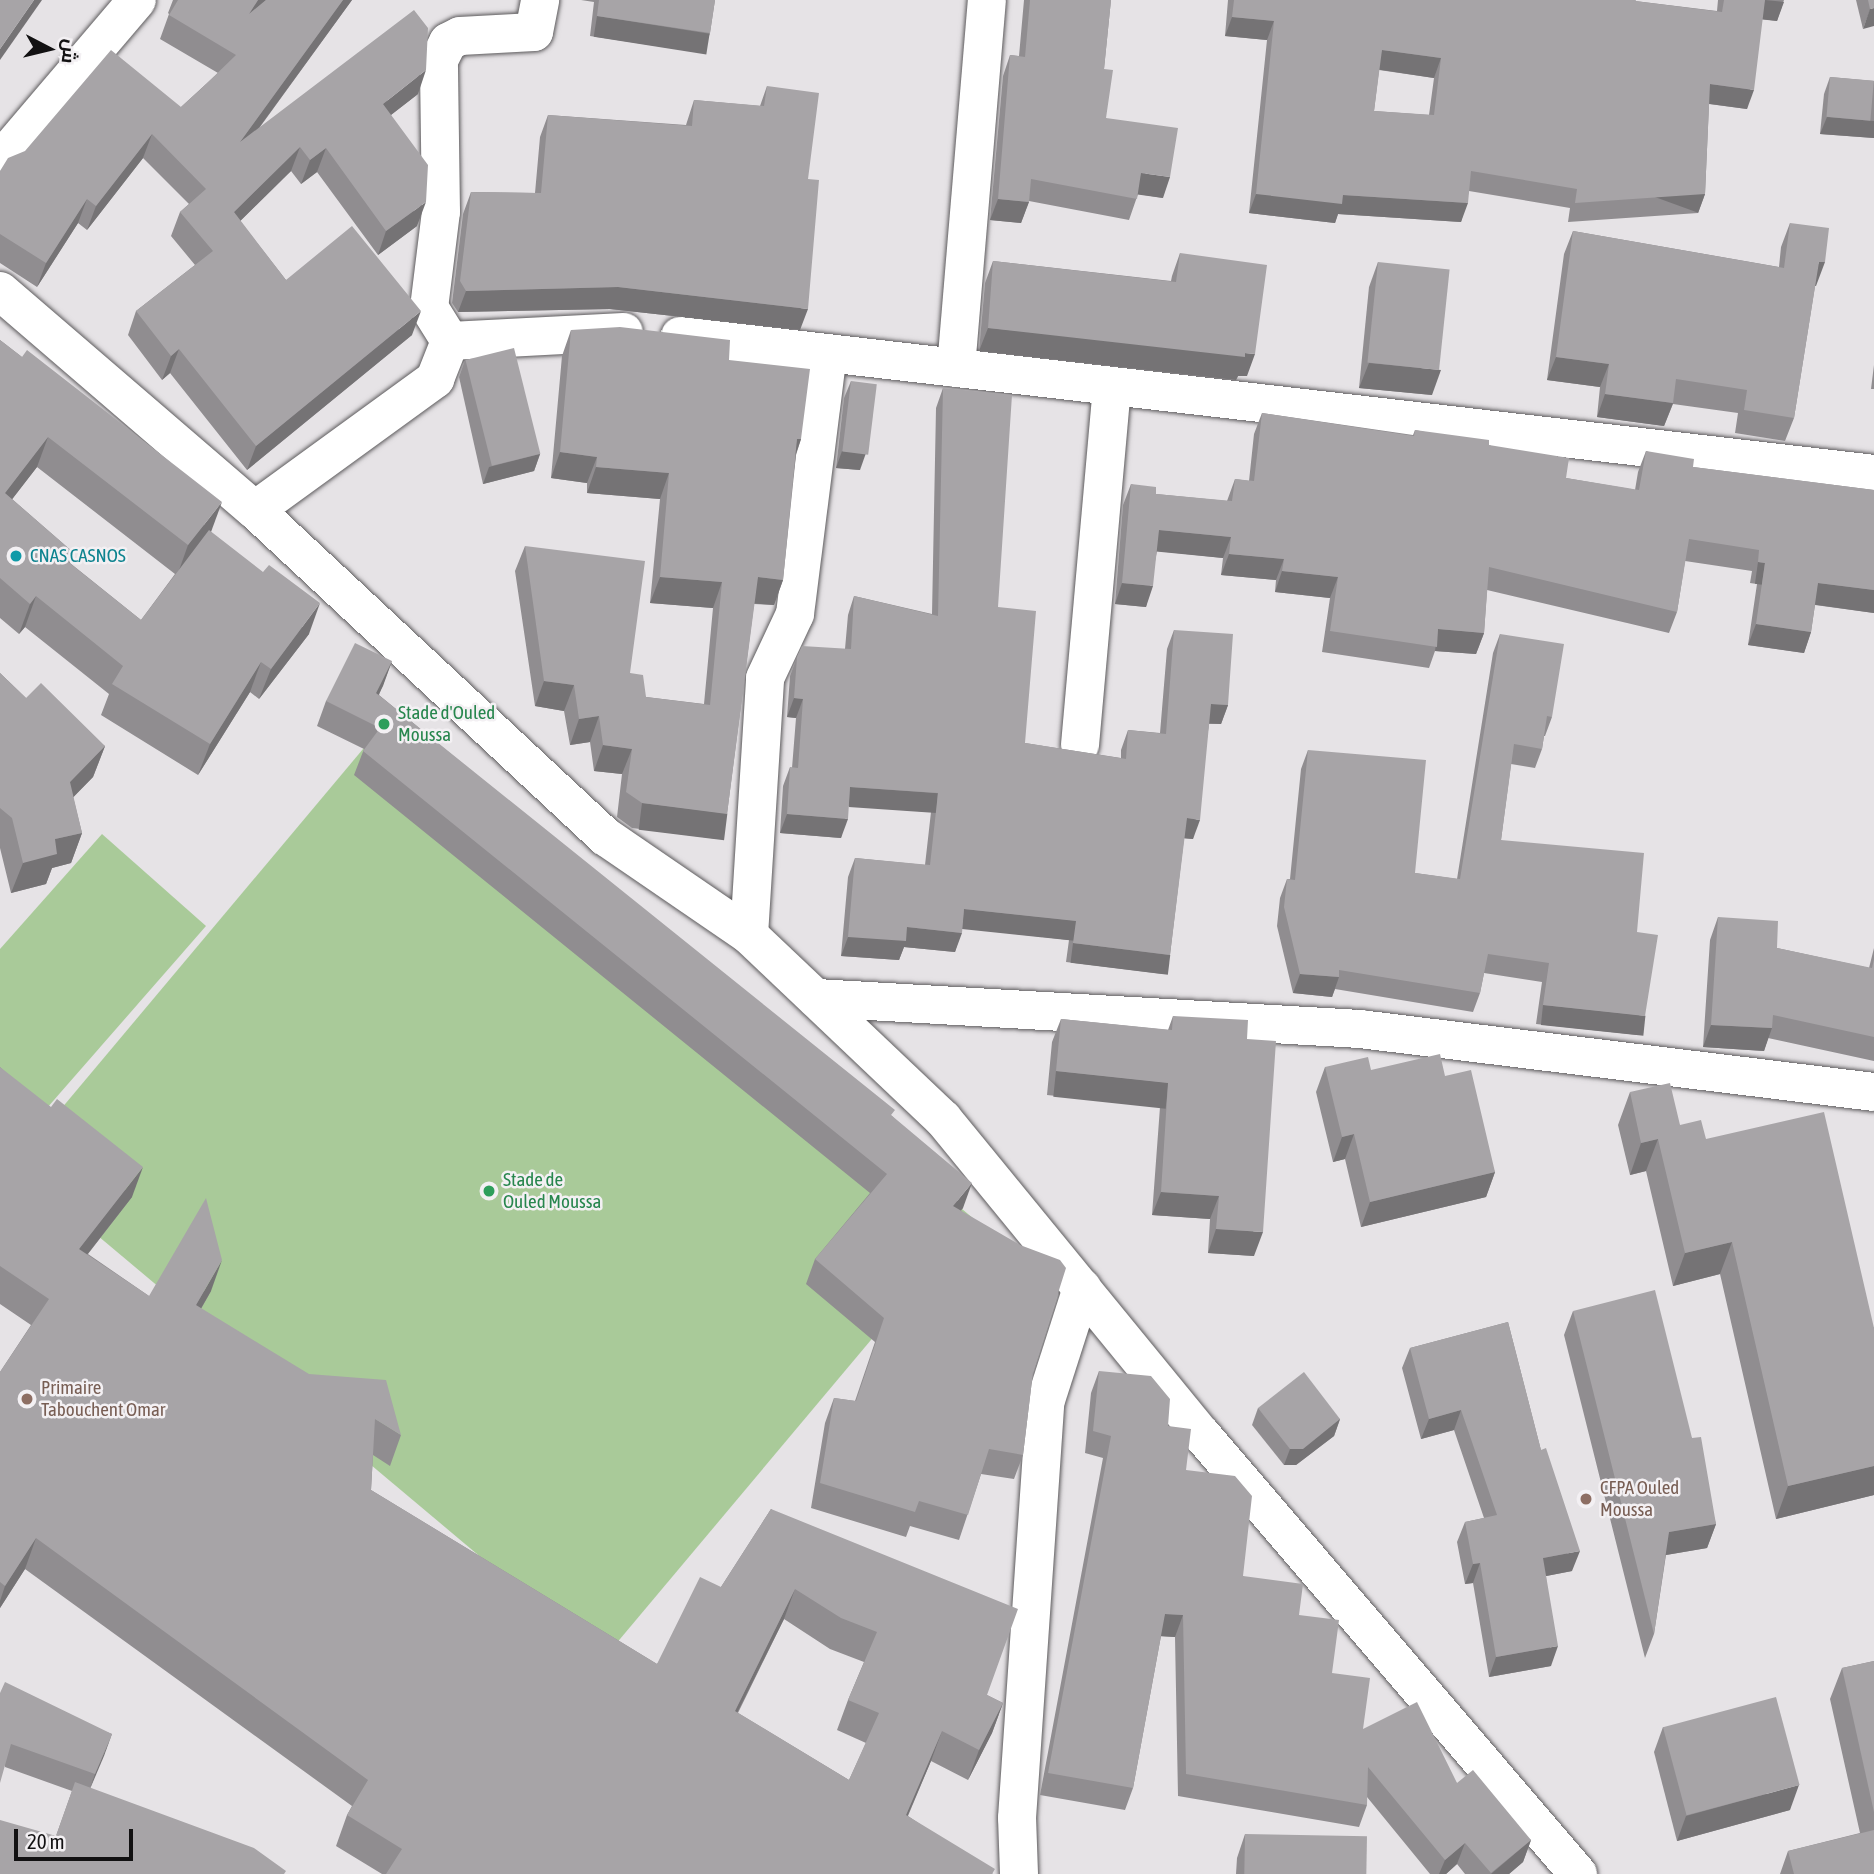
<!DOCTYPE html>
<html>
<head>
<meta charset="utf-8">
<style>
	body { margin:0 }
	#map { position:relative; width:1874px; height:1874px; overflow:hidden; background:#e6e3e6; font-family:"Asap Condensed",Cairo,sans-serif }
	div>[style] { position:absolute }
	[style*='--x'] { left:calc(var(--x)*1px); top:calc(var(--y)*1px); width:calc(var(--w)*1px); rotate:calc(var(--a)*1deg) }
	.green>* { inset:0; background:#a9ca99; transform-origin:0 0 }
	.roads { filter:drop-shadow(0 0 2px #5d5b5d) drop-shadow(0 0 2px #5d5b5d) }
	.minor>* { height:38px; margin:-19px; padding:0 19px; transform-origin:19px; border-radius:19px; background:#fff }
	.tertiary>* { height:38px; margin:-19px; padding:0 19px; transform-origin:19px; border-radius:19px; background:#fff }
	.secondary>* { height:38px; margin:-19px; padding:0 19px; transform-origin:19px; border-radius:19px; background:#fff }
	.wall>* { inset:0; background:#908d90 }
	.shaded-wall>* { inset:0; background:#757375; transform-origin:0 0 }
	.building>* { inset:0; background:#a7a4a7; transform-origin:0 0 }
	.dots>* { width:19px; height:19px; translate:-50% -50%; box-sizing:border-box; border:4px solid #f3f0f3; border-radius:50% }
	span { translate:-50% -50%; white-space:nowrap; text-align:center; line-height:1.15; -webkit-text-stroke:5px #f3f0f3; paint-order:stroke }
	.culture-label { font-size:19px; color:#0d838f }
	.left { translate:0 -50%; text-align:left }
	.leisure-label { font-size:19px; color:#27864d }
	.education-label { font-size:19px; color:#785e54 }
	.north { position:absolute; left:14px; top:14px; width:70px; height:70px; -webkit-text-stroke:5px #f3f0f3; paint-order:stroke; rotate:97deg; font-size:19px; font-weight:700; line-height:28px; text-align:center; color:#121112 }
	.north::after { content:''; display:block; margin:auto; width:24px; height:32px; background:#121112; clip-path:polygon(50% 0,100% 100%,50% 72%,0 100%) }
	.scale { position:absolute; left:14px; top:1829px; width:119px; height:32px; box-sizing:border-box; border:4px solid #121112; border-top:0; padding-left:9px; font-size:21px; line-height:24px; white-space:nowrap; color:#121112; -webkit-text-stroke:5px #f3f0f3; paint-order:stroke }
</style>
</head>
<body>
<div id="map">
	<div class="green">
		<i style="left:384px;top:724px;width:769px;height:576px;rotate:40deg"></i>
		<i style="clip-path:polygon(102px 834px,206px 926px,40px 1116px,0 1081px,0 949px)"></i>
	</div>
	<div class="roads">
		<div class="minor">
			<i style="--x:680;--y:336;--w:1202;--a:6.59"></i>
			<i style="--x:450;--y:341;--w:39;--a:-122"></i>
			<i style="--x:429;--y:308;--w:97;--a:-82.9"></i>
			<i style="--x:441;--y:212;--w:152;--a:-90.8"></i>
			<i style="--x:439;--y:60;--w:20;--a:-63"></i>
			<i style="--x:448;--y:42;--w:13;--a:-27"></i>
			<i style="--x:460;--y:36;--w:74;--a:-3.1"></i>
			<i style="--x:534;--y:32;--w:33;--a:-79"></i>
			<i style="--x:956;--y:368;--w:369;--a:-85.2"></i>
			<i style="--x:255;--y:510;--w:223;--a:-36"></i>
			<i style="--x:435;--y:379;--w:41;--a:-68.5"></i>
			<i style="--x:450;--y:341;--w:174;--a:-3"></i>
			<i style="--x:1080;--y:745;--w:358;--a:-84.9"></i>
			<i style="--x:749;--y:935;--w:257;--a:-86.4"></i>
			<i style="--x:765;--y:678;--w:71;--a:-64.9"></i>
			<i style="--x:795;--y:614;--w:262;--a:-82.8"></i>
			<i style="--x:816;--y:998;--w:545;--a:3.26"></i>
			<i style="--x:1360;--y:1029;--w:518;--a:6.99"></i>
			<i style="--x:1019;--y:1874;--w:56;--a:-92"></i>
			<i style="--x:1017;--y:1818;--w:416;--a:-86.1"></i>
			<i style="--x:1045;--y:1403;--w:121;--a:-72.2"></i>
		</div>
		<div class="tertiary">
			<i style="--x:0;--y:291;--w:336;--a:40.7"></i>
			<i style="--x:255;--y:510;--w:480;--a:43"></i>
			<i style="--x:606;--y:837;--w:173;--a:34.4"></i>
			<i style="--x:749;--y:935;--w:267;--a:43.5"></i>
			<i style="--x:943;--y:1119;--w:409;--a:50.7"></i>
			<i style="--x:1202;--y:1435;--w:578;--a:49.42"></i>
		</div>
		<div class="secondary">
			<i style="--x:0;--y:161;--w:211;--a:-49.6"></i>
		</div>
	</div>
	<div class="wall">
		<i style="clip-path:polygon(173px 0,352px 0,260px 127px,418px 94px,391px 115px,417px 226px,378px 255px,317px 172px,301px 184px,291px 171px,240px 221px,286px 280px,412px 335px,247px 470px,170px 373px,162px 380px,128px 335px,136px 311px,195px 265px,171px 236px,180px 212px,189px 204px,143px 158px,87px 230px,78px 223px,37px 287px,0 263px,0 171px,181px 107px,218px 73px,160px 39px,169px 14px,168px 13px)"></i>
		<i style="clip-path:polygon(581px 0,715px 0,710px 33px,703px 53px,590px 36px,594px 2px)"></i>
		<i style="clip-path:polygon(1024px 0,1111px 0,1104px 69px,1106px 118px,1163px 198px,1138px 194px,1129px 220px,1029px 201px,1021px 223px,990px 220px,1003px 76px,1010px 55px,1019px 56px)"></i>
		<i style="clip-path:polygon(evenodd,1228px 0,1636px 0,1635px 1px,1717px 11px,1718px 0,1784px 0,1777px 21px,1762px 19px,1747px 109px,1709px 104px,1705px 194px,1698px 213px,1568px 222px,1570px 208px,1469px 191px,1461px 222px,1338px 214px,1335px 223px,1249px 213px,1267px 40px,1225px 36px,1228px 0,1379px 70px,1434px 78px,1429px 115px,1374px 111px,1379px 70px)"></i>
		<i style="clip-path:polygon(1856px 0,1874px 0,1863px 29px)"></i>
		<i style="clip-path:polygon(1830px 77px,1874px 81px,1874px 138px,1820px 134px,1824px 94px)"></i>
		<i style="clip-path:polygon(767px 86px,808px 179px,800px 330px,610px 309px,458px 312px,452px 303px,463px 214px,471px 192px,535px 193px,540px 137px,548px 115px,686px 125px,694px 100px,760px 106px)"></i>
		<i style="clip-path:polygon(1790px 223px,1816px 286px,1815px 286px,1794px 418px,1785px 441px,1735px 433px,1738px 413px,1673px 404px,1664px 426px,1597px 417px,1600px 387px,1547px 380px,1564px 254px,1573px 231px,1779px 267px,1781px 247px)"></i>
		<i style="clip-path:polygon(1180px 253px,1247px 376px,1238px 376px,1236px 380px,979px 351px,985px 283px,993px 261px,1171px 281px,1172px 276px)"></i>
		<i style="clip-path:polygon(1378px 262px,1432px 395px,1359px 388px,1369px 287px)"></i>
		<i style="clip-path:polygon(571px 330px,729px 360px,801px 439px,796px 455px,783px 580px,774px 605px,754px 604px,727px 814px,718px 839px,632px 828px,617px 817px,622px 774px,594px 771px,590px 742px,570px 745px,564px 711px,535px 706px,515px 571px,525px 546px,630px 673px,646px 697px,704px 704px,713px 608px,650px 603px,660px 499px,587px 493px,587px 483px,551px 478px,562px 356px)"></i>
		<i style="clip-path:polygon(evenodd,0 340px,22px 357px,211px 532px,309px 634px,259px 699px,250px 692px,198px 775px,101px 715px,109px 694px,25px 627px,19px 634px,0 618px,0 340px,37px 467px,175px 574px,141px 620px,70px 563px,74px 553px,12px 499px,37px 467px)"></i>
		<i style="clip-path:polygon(465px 360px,540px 454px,534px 471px,483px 484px,459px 377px)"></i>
		<i style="clip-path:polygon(1874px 365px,1874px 389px,1871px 389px)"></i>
		<i style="clip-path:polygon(851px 381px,860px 470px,836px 468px,844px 398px)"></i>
		<i style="clip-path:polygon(943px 388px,998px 607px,1025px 743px,1121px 758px,1121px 750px,1128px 730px,1160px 733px,1167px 649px,1174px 630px,1228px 705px,1221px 724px,1209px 724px,1193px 839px,1184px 838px,1170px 955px,1163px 974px,1066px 962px,1069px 940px,962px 928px,955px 952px,904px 947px,899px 960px,841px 956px,848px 877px,855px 858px,925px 865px,931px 812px,848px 806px,841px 838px,780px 833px,783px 786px,790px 767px,792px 768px,796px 718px,787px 717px,790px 676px,797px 657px,845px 649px,848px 615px,854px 596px,932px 614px,936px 408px)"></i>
		<i style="clip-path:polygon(1262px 413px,1413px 435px,1415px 430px,1489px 445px,1566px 478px,1635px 490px,1638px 472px,1646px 451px,1693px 467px,1874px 490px,1874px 613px,1815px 605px,1811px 632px,1804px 653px,1748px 645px,1757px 584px,1750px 583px,1752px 571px,1685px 561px,1677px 612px,1669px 633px,1487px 590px,1484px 633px,1476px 654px,1435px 651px,1429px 668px,1322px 652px,1330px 598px,1275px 592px,1276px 580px,1221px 575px,1223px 558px,1157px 551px,1146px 607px,1115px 604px,1123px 505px,1131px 484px,1156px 494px,1227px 501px,1235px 479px,1249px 481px,1254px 434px)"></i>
		<i style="clip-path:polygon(1500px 634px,1552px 717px,1545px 736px,1544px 736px,1542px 749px,1535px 768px,1511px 764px,1501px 840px,1637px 932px,1638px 1035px,1536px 1024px,1542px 982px,1484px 973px,1480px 993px,1473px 1012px,1335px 989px,1332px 997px,1293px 993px,1277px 926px,1280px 898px,1287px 879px,1290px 879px,1301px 769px,1308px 750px,1415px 873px,1457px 879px,1493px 653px)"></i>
		<i style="clip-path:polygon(392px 661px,379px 695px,893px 1117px,963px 1208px,961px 1210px,1033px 1372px,1023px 1455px,1014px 1479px,981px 1474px,959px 1540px,910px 1526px,906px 1537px,811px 1508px,825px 1423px,834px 1398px,855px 1401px,875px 1342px,806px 1284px,815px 1259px,870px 1193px,354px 775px,364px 749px,317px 726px,326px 701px)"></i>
		<i style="clip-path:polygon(0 673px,26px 698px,105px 746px,93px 777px,73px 797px,82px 833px,71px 863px,52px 868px,46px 884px,11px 893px,0 848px)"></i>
		<i style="clip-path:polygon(1718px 917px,1777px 948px,1869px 968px,1874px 948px,1874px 1061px,1768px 1038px,1764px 1051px,1703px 1047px,1710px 940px)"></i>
		<i style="clip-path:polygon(1173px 1016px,1247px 1039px,1254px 1256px,1208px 1253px,1210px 1219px,1152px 1215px,1160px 1107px,1047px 1095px,1052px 1042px,1061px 1019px,1168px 1030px)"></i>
		<i style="clip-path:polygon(evenodd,0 1067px,132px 1197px,88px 1254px,149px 1296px,211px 1291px,201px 1309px,401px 1435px,390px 1466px,373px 1455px,371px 1490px,657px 1664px,721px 1587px,771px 1509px,987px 1695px,1003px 1703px,992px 1733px,968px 1780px,931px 1761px,908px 1816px,993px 1874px,382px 1874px,336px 1846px,347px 1815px,352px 1806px,25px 1569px,0 1608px,0 1372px,31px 1325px,0 1304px,0 1067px,784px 1619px,830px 1649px,864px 1662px,848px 1700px,837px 1730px,866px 1743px,849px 1780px,738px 1713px,784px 1619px)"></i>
		<i style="clip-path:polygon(1325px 1067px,1445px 1076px,1495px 1172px,1486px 1197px,1361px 1227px,1345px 1159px,1333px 1162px,1316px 1092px)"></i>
		<i style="clip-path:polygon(1630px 1092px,1680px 1125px,1706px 1139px,1874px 1328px,1874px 1495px,1776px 1519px,1720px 1274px,1673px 1286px,1646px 1171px,1630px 1175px,1618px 1125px)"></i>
		<i style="clip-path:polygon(1573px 1311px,1692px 1438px,1716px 1524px,1707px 1548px,1666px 1555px,1654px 1634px,1645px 1658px,1564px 1335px)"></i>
		<i style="clip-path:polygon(1508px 1322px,1572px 1571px,1546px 1576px,1551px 1666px,1489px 1677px,1473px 1583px,1465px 1584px,1457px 1542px,1465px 1522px,1484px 1518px,1454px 1430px,1421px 1439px,1402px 1368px,1410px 1348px)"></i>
		<i style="clip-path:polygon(1099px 1371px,1168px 1426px,1186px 1470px,1243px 1576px,1299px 1615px,1363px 1729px,1457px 1783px,1531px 1840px,1523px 1862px,1509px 1874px,1465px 1874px,1457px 1864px,1446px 1874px,1430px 1874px,1367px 1797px,1367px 1805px,1359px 1827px,1178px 1796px,1175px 1637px,1161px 1636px,1133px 1788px,1125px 1810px,1040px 1795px,1103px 1458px,1085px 1453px,1091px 1393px)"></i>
		<i style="clip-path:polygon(1258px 1408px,1340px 1419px,1334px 1436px,1296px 1465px,1284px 1465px,1252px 1425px)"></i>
		<i style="clip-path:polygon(1874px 1661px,1874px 1874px,1780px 1874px,1788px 1851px,1860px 1833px,1830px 1699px,1842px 1668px)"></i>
		<i style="clip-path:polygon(0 1693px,112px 1734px,90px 1788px,56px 1836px,72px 1791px,5px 1767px)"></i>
		<i style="clip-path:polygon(1663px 1727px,1790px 1810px,1677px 1841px,1654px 1752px)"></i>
		<i style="clip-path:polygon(1245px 1834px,1365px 1874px,1236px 1874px,1237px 1858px)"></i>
	</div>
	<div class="shaded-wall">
		<i style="clip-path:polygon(34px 0,42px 0,0 60px,0 49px)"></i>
		<i style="clip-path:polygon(258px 0,266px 0,249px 14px)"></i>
		<i style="clip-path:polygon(343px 0,352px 0,231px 166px,240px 142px)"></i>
		<i style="clip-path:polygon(1765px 0,1784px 2px,1777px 21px,1758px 19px)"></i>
		<i style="clip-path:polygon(1874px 8px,1874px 26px,1863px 29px,1870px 9px)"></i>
		<i style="left:597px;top:16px;width:114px;height:21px;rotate:9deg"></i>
		<i style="clip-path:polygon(1232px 17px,1274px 21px,1267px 40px,1225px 36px)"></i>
		<i style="clip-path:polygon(1382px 50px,1441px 58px,1434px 78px,1375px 69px)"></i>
		<i style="clip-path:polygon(426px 70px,418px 94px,374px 128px,383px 104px)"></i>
		<i style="clip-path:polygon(1710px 84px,1754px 90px,1747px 109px,1703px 103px)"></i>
		<i style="clip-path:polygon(1827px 117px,1874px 121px,1874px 138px,1820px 134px)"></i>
		<i style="clip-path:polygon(152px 134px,143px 158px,87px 230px,96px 206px)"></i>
		<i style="clip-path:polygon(300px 147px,291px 171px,225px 236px,234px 212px)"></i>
		<i style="clip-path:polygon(326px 148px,317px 172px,301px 184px,310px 160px)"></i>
		<i style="clip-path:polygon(1141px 173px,1170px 177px,1163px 198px,1134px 194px)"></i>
		<i style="clip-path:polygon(1256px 194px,1343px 195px,1468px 203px,1461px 222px,1338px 214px,1335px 223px,1249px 213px)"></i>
		<i style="left:1705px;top:194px;width:20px;height:130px;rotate:110deg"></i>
		<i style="clip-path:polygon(87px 199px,78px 223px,37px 287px,46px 263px)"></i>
		<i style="clip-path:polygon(998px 199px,1029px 202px,1021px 223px,990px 220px)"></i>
		<i style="clip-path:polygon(426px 202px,417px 226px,378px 255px,386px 231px)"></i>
		<i style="clip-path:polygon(1819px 262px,1825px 262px,1816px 286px,1810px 285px)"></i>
		<i style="clip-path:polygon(618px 287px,808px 309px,800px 330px,610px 309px,458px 312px,466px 291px)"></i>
		<i style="clip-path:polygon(421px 311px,412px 335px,247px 470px,256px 446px)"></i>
		<i style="clip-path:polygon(988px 328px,1255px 354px,1247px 376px,1238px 376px,1236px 380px,979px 351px)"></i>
		<i style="clip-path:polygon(179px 349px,170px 373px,162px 380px,171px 356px)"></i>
		<i style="clip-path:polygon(1556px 357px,1609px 364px,1600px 387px,1547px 380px)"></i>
		<i style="clip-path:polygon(1369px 363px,1441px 370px,1432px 395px,1359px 388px)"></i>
		<i style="clip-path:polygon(1605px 394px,1673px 403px,1664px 426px,1597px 417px)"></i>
		<i style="clip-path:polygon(48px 437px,37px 467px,0 515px,5px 493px)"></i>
		<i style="clip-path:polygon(797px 439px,801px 439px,792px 465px)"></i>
		<i style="clip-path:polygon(842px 451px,866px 453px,860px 470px,836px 468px)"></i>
		<i style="clip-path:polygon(560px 452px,597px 457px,587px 483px,551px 478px)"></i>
		<i style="clip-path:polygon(540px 454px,534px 471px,483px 484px,489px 467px)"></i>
		<i style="clip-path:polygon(596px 467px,669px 473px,660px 499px,587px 493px)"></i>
		<i style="clip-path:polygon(222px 502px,211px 532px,177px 576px,188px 545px)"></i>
		<i style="clip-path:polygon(1159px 530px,1231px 537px,1223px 558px,1151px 551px)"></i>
		<i style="clip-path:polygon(1229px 554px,1284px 559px,1276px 580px,1221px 575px)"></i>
		<i style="left:1758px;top:562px;width:7px;height:22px;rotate:8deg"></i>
		<i style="clip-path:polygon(1282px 571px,1338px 577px,1330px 598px,1275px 592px)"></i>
		<i style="clip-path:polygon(660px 577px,722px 582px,713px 608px,650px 603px)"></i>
		<i style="clip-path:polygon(758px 577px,783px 580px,774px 605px,748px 603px)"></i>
		<i style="clip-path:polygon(1122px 583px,1153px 586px,1146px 607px,1115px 604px)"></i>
		<i style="clip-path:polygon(1818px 583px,1874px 590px,1874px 613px,1810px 604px)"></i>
		<i style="clip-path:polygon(36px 596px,25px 627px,19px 634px,30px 604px)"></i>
		<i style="clip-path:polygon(320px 603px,309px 634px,259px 699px,271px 669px)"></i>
		<i style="clip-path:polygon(1756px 624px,1811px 632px,1804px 653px,1748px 645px)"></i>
		<i style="clip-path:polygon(1438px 629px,1484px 633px,1476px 654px,1435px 651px)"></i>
		<i style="clip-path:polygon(392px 661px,383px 686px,367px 717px,376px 693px)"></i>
		<i style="clip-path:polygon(261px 662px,250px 692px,198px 775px,210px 744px)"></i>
		<i style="clip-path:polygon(544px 681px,574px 685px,564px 711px,535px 706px)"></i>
		<i style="clip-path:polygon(794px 698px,803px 699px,796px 718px,787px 717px)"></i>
		<i style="clip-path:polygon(1211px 704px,1228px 705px,1221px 724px,1204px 723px)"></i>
		<i style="clip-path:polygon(599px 716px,590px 742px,570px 745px,579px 719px)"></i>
		<i style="clip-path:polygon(603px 745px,632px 749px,622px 774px,594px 771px)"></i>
		<i style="clip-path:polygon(105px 746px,93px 777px,59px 812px,70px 782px)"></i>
		<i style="left:850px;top:787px;width:88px;height:20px;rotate:4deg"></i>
		<i style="left:642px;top:803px;width:86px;height:27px;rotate:7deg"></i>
		<i style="clip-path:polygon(787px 814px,848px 819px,841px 838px,780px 833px)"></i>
		<i style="clip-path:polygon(1187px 818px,1200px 820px,1193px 839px,1180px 838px)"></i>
		<i style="clip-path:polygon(82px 833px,71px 863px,52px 868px,46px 884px,11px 893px,23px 863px,55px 839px)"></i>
		<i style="left:964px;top:909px;width:113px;height:20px;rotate:6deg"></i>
		<i style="clip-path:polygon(907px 927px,962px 933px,955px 952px,904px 947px,899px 960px,841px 956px,848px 937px)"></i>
		<i style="left:1073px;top:943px;width:98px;height:20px;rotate:7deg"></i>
		<i style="clip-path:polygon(1300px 974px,1339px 977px,1332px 997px,1293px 993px)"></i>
		<i style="left:1543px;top:1005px;width:103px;height:20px;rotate:6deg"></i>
		<i style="clip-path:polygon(1711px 1025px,1772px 1028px,1764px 1051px,1703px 1047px)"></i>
		<i style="left:1056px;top:1071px;width:113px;height:26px;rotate:6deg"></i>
		<i style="clip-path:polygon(1354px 1134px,1345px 1159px,1333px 1162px,1342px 1137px)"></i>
		<i style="clip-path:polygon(1658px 1139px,1646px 1171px,1630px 1175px,1641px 1143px)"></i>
		<i style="clip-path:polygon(143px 1167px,132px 1197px,68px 1279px,79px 1249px)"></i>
		<i style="clip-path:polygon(1495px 1172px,1486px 1197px,1361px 1227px,1370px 1202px)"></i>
		<i style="clip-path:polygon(972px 1183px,963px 1208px,944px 1230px,953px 1206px)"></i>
		<i style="clip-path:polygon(1161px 1192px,1219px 1196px,1210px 1219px,1152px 1215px)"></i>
		<i style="clip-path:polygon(1216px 1229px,1263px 1232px,1254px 1256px,1208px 1253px)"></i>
		<i style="clip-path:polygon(1732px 1242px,1720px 1274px,1673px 1286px,1685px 1253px)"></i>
		<i style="clip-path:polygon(222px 1260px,211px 1291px,185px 1336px,196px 1305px)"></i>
		<i style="clip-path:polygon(1461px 1410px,1454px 1430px,1421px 1439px,1429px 1419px)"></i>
		<i style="clip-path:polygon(1340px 1419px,1334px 1436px,1296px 1465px,1284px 1465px,1290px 1449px)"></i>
		<i style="clip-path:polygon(1874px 1466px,1874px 1495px,1776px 1519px,1788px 1486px)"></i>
		<i style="clip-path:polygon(1716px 1524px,1707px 1548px,1660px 1556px,1669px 1532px)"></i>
		<i style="clip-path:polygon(36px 1538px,25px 1569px,0 1608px,0 1601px,5px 1586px)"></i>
		<i style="clip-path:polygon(1580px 1551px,1572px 1571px,1536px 1578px,1543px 1558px)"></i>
		<i style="clip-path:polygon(1480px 1563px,1473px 1583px,1465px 1584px,1473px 1564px)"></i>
		<i style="clip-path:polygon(795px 1589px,784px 1619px,723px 1741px,735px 1711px)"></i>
		<i style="clip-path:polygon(1165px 1614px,1183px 1615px,1175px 1637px,1157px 1636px)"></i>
		<i style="clip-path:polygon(1558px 1646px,1551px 1666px,1489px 1677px,1496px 1657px)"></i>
		<i style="clip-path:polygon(1003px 1703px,992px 1733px,968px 1780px,979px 1750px)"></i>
		<i style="clip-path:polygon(942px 1731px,931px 1761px,895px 1845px,906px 1815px)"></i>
		<i style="clip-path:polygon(112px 1734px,104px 1756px,87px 1796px,95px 1774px)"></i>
		<i style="clip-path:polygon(1799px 1785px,1790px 1810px,1677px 1841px,1686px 1816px)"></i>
		<i style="clip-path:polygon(1531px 1840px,1523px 1862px,1509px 1874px,1491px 1874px)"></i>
		<i style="clip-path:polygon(1465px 1843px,1457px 1864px,1446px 1874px,1439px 1874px,1445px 1860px)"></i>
	</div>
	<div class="building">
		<i style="clip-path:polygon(0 0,34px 0,0 49px)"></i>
		<i style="clip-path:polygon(178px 0,258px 0,249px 14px,266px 0,343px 0,240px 142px,414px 10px,428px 28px,426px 70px,383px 104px,428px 165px,426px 202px,386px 231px,326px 148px,310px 160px,300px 147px,234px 212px,286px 280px,352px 226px,421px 311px,256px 446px,179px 349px,171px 356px,136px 311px,213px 251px,180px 212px,206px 189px,152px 134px,96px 206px,87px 199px,46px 263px,0 234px,0 171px,8px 158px,25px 151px,111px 50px,181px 107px,201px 89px,236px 55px,169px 15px)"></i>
		<i style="clip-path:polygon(599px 0,715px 0,710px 33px,597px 16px)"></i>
		<i style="clip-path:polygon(1030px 0,1111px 0,1104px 69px,1113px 70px,1106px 118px,1178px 128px,1170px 177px,1141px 173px,1137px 199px,1031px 179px,1029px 202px,998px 199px,1010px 55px,1025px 57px)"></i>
		<i style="clip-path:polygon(evenodd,1234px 0,1636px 0,1635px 1px,1722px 12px,1724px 0,1765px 0,1754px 90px,1710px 84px,1705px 194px,1575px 203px,1577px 189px,1471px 171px,1468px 203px,1343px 195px,1342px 204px,1256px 194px,1274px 21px,1232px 17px,1234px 0,1382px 50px,1441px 58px,1434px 115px,1374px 111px,1382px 50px)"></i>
		<i style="clip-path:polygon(1868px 0,1874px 0,1874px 8px,1870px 9px)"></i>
		<i style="left:1830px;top:77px;width:44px;height:40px;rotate:5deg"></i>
		<i style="clip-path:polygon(767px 86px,819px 93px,808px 179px,819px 180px,808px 309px,618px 287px,466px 291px,460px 281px,471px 192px,541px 193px,548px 115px,692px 126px,694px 100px,764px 106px)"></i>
		<i style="clip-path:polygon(1790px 223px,1829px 228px,1825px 262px,1819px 262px,1794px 418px,1744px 410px,1747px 390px,1676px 379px,1673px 403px,1605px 394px,1609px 364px,1556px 357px,1573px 231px,1784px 268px)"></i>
		<i style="clip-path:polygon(1180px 253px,1267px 265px,1255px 354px,1245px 353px,1245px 357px,988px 328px,993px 261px,1176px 282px)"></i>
		<i style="left:1378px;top:262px;width:72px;height:101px;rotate:6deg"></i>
		<i style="clip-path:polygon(620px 327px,730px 340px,729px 360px,810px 369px,801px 439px,797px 439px,783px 580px,758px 577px,727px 814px,642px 803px,626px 792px,632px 749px,603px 745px,599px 716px,579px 719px,574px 685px,544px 681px,525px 546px,645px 561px,630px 673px,643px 675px,646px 697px,710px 705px,722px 582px,660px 577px,669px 473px,596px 467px,597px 457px,560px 452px,571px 330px)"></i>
		<i style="clip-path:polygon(0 340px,22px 357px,27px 350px,222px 502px,188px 545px,48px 437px,5px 493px,74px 553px,67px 561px,141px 620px,209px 530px,263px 572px,269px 565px,320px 603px,271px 669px,261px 662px,210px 744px,112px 684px,123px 666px,36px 596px,30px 604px,0 578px)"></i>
		<i style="left:514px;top:348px;width:109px;height:50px;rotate:76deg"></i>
		<i style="left:851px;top:381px;width:26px;height:71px;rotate:7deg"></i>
		<i style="clip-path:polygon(943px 388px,1012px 395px,998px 607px,1036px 611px,1025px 743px,1126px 759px,1128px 730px,1166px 734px,1174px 630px,1233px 634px,1228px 705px,1211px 704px,1200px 820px,1187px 818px,1170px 955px,1073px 943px,1076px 921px,964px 909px,962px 933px,907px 927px,906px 941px,848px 937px,855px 858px,930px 865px,938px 793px,850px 787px,848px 819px,787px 814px,790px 767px,798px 768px,803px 699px,794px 698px,797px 657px,802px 646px,851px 649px,854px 596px,938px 616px)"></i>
		<i style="clip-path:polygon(1262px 413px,1414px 436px,1415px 430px,1489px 440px,1489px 445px,1569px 458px,1566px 478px,1639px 490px,1646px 451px,1694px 459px,1693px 467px,1874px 490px,1874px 590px,1818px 583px,1811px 632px,1756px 624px,1765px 563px,1758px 562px,1759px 550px,1689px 539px,1677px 612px,1489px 567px,1484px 633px,1438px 629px,1437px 647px,1330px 631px,1338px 577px,1282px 571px,1284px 559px,1229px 554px,1231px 537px,1159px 530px,1153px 586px,1122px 583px,1131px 484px,1156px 487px,1156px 494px,1232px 501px,1235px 479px,1254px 481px)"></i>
		<i style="clip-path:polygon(1500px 634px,1564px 644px,1552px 717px,1547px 716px,1542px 749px,1514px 744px,1501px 840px,1644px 853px,1637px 932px,1658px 935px,1645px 1016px,1543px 1005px,1549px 963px,1488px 954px,1480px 993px,1339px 970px,1339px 977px,1300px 974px,1284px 907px,1287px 879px,1295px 880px,1308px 750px,1426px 760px,1415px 873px,1460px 879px)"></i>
		<i style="clip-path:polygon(355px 643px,392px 661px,376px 693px,895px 1110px,891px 1115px,972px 1183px,953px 1206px,1020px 1245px,1060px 1260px,1066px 1268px,1033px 1372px,1023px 1455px,989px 1449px,968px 1515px,919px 1501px,915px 1512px,820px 1483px,834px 1398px,856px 1401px,884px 1318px,815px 1259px,887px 1174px,363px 751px,380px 728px,326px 701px)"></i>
		<i style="clip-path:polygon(0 673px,26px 698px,41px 683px,105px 746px,70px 782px,82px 833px,55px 839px,57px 854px,23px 863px,12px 818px,0 808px)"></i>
		<i style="clip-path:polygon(1718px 917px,1778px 921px,1777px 948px,1872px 968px,1874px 959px,1874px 1037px,1773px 1015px,1772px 1028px,1711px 1025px)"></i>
		<i style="clip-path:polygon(1173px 1016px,1248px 1020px,1247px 1039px,1276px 1041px,1263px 1232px,1216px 1229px,1219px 1196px,1161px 1192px,1168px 1083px,1056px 1071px,1061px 1019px,1172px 1030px)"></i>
		<i style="clip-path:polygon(1440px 1054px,1445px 1076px,1471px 1070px,1495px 1172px,1370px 1202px,1354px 1134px,1342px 1137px,1325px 1067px,1368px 1057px,1371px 1070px)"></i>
		<i style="clip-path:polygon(evenodd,0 1067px,51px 1107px,57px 1099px,143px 1167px,79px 1249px,149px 1296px,206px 1198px,222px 1260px,196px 1305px,309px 1374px,386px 1380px,401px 1435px,375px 1419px,371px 1490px,657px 1664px,700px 1577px,721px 1587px,771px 1509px,1018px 1609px,987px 1695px,1003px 1703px,979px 1750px,942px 1731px,906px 1815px,995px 1869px,992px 1874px,386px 1874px,402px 1849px,347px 1815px,368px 1780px,36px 1538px,5px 1586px,0 1582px,0 1372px,49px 1299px,0 1266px,0 1067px,795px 1589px,841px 1618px,877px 1632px,848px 1700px,879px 1713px,849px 1780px,735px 1711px,795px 1589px)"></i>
		<i style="clip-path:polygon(1670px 1083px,1680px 1125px,1701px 1120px,1706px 1139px,1824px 1112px,1874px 1328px,1874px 1466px,1788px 1486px,1732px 1242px,1685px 1253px,1658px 1139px,1641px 1143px,1630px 1092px)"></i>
		<i style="clip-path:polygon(1655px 1290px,1692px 1438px,1701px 1437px,1716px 1524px,1669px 1532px,1654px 1634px,1573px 1311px)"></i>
		<i style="clip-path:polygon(1508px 1322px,1541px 1450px,1546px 1448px,1580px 1551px,1543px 1558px,1558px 1646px,1496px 1657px,1480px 1563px,1473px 1564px,1465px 1522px,1497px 1515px,1461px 1410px,1429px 1419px,1410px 1348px)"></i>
		<i style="clip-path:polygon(1099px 1371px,1151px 1376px,1170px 1399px,1168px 1426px,1191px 1429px,1186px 1470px,1235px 1476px,1252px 1496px,1243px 1576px,1303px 1584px,1299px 1615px,1339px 1620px,1332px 1673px,1370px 1678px,1363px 1729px,1417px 1702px,1457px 1783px,1473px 1770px,1531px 1840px,1491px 1873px,1465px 1843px,1445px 1860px,1368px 1767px,1367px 1805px,1186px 1774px,1183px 1615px,1165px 1614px,1133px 1788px,1048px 1773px,1111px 1436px,1093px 1431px)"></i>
		<i style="clip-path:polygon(1304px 1372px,1340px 1419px,1303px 1449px,1290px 1449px,1258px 1408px)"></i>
		<i style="clip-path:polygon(1874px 1661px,1874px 1812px,1842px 1668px)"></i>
		<i style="clip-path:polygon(5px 1682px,112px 1734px,95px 1774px,11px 1744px,0 1783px,0 1693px)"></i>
		<i style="left:1776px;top:1697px;width:91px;height:117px;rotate:75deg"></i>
		<i style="clip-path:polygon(75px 1782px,254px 1848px,286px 1871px,284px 1874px,0 1874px,0 1820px,56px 1836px)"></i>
		<i style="clip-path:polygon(1874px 1830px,1874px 1874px,1794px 1874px,1788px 1851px)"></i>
		<i style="left:1245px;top:1834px;width:122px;height:40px;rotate:1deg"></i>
	</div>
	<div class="dots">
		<i style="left:16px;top:556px;background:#0f9aa8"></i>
		<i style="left:384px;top:724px;background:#2e9e5b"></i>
		<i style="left:489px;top:1191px;background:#2e9e5b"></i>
		<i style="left:27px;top:1399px;background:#8d6e63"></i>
		<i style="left:1586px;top:1499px;background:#8d6e63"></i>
	</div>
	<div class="culture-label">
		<span class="left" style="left:30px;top:556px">CNAS CASNOS</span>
	</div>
	<div class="leisure-label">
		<span class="left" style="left:398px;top:724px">Stade d'Ouled<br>Moussa</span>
		<span class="left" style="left:503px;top:1191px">Stade de<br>Ouled Moussa</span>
	</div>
	<div class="education-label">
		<span class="left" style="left:41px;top:1399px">Primaire<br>Tabouchent Omar</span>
		<span class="left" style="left:1600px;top:1499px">CFPA Ouled<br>Moussa</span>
	</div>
	<div class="north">ش</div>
	<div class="scale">20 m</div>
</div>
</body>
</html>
